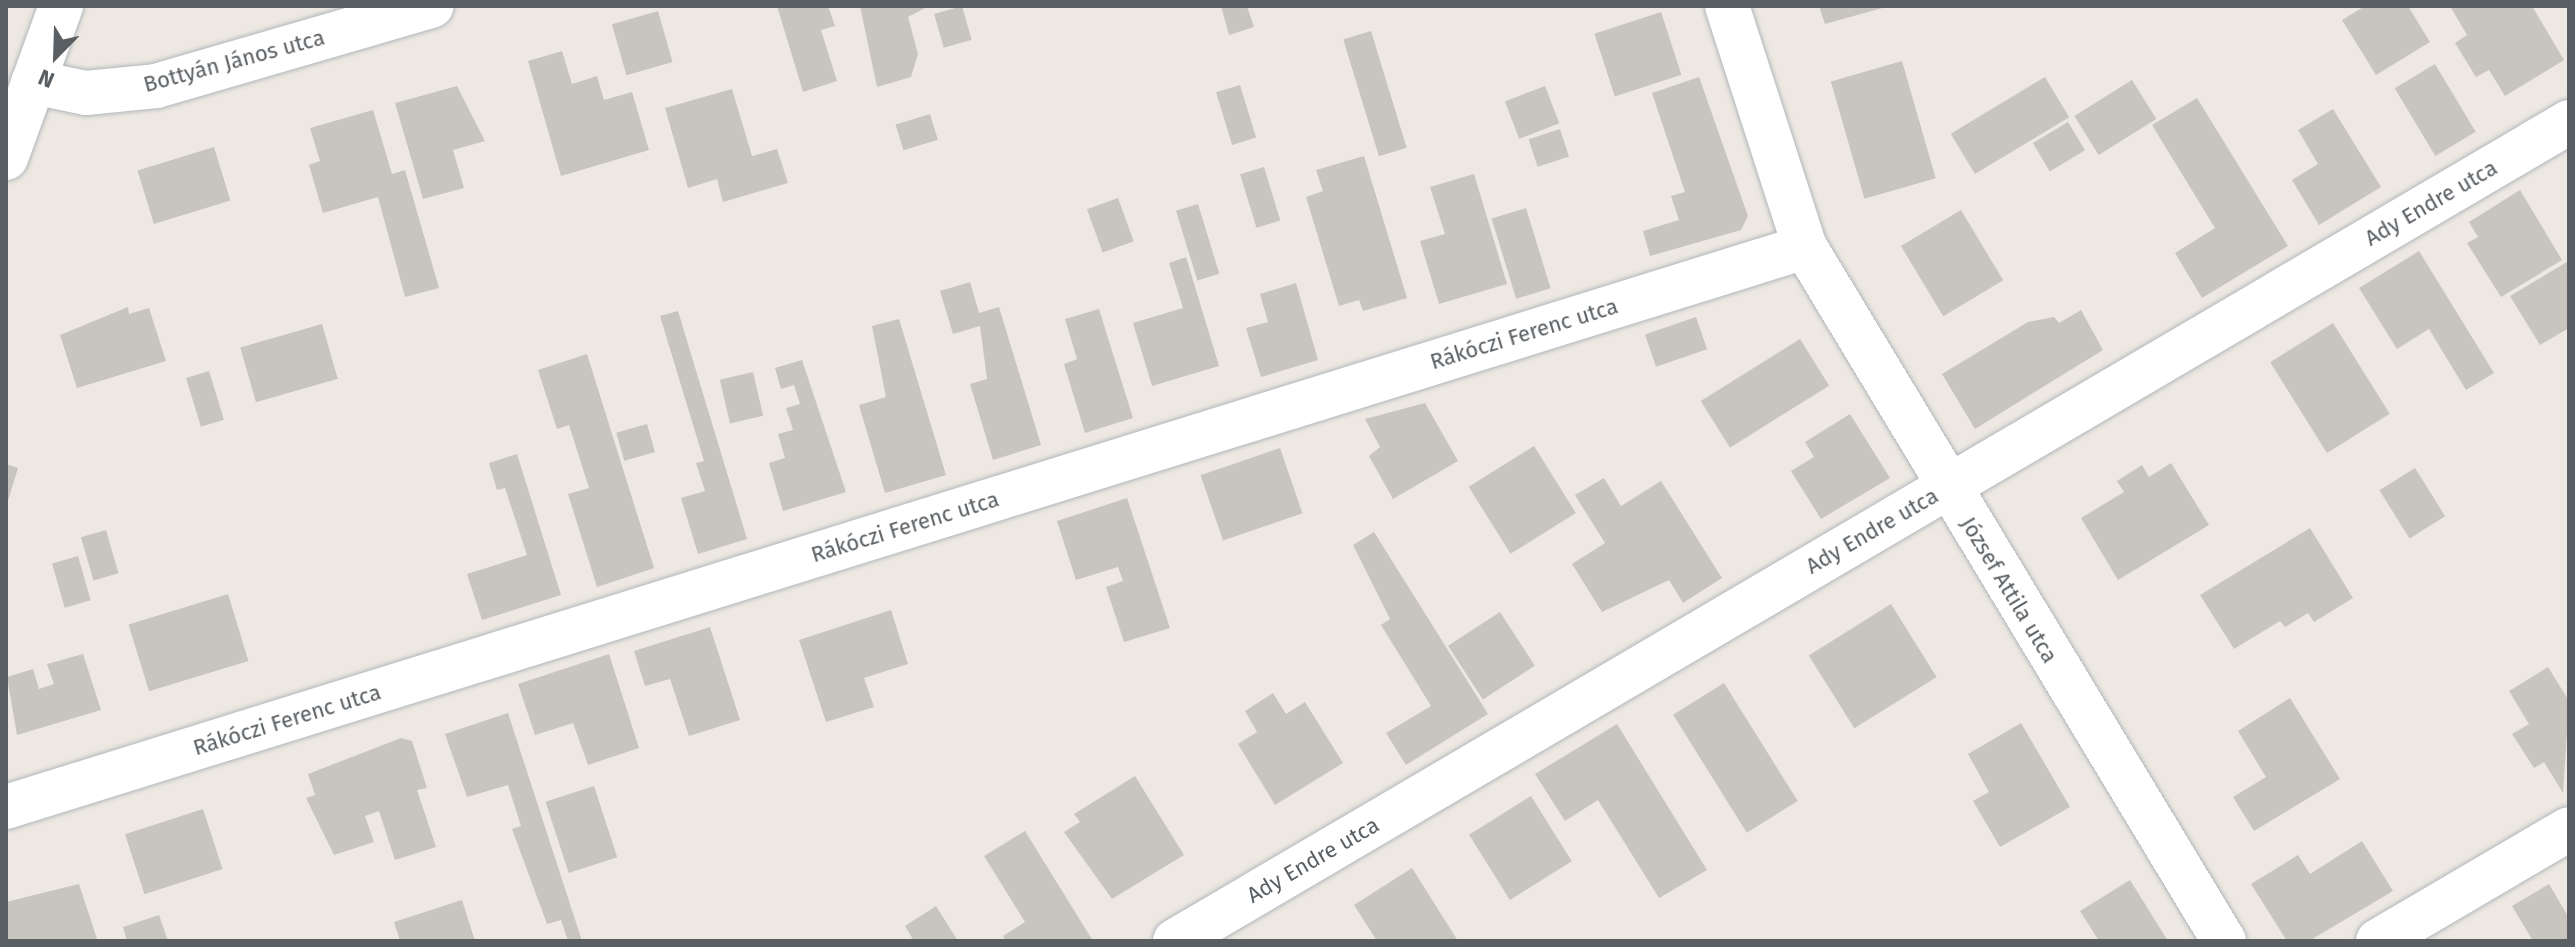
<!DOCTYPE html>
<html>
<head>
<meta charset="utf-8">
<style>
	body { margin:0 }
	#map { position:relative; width:2575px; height:947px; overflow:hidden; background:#ede9e2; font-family:"Fira Sans",sans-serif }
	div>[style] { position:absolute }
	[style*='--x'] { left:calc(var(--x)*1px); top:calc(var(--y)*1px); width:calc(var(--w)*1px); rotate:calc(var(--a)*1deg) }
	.building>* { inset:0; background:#c8c4be; transform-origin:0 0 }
	.roads { filter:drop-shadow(0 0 2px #b3b6ba) drop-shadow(0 0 2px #b3b6ba) }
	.minor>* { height:44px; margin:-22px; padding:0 22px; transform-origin:22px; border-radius:22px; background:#fff }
	.secondary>* { height:44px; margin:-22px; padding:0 22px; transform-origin:22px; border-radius:22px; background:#fff }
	span { translate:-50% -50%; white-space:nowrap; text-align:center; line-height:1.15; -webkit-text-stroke:6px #fff; paint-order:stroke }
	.street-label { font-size:22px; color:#5a5f63 }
	.frame { position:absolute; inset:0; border:8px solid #5a5f63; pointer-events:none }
	.north { position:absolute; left:16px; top:16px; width:80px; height:80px; -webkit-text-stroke:6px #fff; paint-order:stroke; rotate:203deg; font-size:22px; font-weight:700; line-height:32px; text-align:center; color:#5a5f63 }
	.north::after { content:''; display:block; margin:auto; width:28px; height:36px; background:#5a5f63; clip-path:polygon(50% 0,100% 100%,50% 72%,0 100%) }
</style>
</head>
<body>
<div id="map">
	<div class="building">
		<i style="clip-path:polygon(777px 6px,828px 6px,835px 26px,821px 30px,837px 81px,803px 92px)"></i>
		<i style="clip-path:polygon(860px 6px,929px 6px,908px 17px,918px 54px,911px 77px,877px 87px)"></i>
		<i style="left:962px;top:6px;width:35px;height:29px;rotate:74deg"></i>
		<i style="clip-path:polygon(1221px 6px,1247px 6px,1254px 27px,1229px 35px)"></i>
		<i style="clip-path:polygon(1819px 6px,1886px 6px,1886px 7px,1825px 24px)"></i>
		<i style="clip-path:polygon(2365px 6px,2408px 6px,2430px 42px,2376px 75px,2342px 20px)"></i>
		<i style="clip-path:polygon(2450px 6px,2532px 6px,2564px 60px,2505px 96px,2489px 70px,2476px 77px,2455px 43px,2467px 35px)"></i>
		<i style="left:658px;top:11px;width:53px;height:48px;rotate:74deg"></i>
		<i style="left:1661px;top:12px;width:66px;height:70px;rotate:72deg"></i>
		<i style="left:1371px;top:31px;width:122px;height:29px;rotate:73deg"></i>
		<i style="clip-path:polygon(562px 51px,572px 84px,597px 76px,604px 100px,632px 92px,649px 150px,561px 176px,528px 61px)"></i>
		<i style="left:1902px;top:61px;width:122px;height:74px;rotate:74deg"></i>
		<i style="left:2435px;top:64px;width:79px;height:47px;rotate:59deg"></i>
		<i style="clip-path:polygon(1699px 77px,1748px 216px,1741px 230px,1650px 256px,1643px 231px,1679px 220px,1671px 196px,1685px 192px,1652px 93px)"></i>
		<i style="left:2045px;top:77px;width:47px;height:110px;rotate:59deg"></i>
		<i style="left:2132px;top:80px;width:46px;height:68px;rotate:58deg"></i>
		<i style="left:1240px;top:85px;width:55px;height:25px;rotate:73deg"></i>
		<i style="clip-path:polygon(457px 86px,485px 141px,453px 150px,464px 188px,423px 199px,395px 103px)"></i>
		<i style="left:1545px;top:86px;width:40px;height:43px;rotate:69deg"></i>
		<i style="clip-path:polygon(732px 89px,752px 156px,777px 149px,788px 183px,723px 202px,717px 179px,688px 188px,665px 108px)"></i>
		<i style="clip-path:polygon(2197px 98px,2288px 246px,2202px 298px,2175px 253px,2215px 228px,2152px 125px)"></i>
		<i style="clip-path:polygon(2333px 109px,2381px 187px,2319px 225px,2292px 180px,2318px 164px,2298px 130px)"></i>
		<i style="clip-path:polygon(373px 110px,392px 174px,405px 170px,439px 288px,405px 297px,378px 197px,323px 213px,309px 165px,320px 161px,310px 128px)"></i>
		<i style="left:930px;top:114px;width:27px;height:36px;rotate:73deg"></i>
		<i style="left:2068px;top:122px;width:33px;height:41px;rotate:59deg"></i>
		<i style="left:1560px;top:129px;width:29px;height:33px;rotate:72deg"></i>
		<i style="left:214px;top:147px;width:56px;height:80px;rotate:73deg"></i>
		<i style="clip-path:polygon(1364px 156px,1407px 298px,1363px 311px,1359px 300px,1339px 306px,1306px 197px,1323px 191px,1316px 170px)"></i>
		<i style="left:1264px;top:167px;width:56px;height:25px;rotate:73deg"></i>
		<i style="clip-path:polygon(1474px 174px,1507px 284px,1439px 304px,1420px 241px,1445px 234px,1430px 187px)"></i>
		<i style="clip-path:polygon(2520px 190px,2562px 260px,2501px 297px,2467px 243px,2478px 237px,2469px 222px)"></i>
		<i style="left:1118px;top:198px;width:46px;height:33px;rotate:70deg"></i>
		<i style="left:1198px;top:204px;width:73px;height:23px;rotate:73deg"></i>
		<i style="left:1526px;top:208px;width:84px;height:36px;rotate:73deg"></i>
		<i style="left:1961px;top:210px;width:82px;height:70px;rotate:59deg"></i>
		<i style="clip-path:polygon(2419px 251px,2494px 373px,2466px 390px,2429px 329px,2397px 349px,2359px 288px)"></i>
		<i style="clip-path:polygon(1186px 257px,1219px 366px,1152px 386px,1133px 323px,1183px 308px,1169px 263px)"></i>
		<i style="clip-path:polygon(2567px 262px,2569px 328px,2540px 345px,2510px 296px)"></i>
		<i style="clip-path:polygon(970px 282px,979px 313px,999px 307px,1041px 445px,993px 460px,970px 384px,987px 379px,980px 326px,953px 334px,940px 291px)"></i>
		<i style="clip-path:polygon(1296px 283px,1318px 360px,1261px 377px,1246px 328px,1268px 322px,1260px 294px)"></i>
		<i style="clip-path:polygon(128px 307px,129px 314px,149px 308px,166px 361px,77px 388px,60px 335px)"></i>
		<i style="clip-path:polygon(1099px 309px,1133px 418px,1085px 433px,1064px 364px,1077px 359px,1065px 319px)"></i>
		<i style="clip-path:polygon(2081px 310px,2103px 350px,1975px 429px,1942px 374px,2028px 322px,2054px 317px,2059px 323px)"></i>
		<i style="clip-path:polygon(678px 311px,747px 539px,698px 554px,681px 498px,705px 491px,696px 463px,704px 461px,660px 316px)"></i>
		<i style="left:1696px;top:317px;width:34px;height:54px;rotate:71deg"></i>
		<i style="clip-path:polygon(899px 319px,946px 475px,885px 493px,859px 405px,886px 397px,872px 326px)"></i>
		<i style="left:2333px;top:323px;width:107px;height:74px;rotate:58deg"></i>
		<i style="left:322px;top:324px;width:57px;height:85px;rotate:74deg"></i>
		<i style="left:1800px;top:339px;width:55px;height:117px;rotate:58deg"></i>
		<i style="clip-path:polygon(587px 354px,654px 568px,597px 587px,568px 494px,589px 488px,569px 425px,557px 429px,538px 370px)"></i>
		<i style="clip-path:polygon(802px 360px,846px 492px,783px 511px,769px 463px,785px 458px,778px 434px,793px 430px,786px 408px,800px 404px,794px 385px,781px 389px,775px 368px)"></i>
		<i style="left:209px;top:371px;width:51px;height:24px;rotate:73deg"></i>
		<i style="left:753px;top:372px;width:45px;height:34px;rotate:77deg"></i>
		<i style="clip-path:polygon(1425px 403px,1458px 461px,1393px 499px,1369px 456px,1380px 447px,1365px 419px)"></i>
		<i style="clip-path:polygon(1850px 414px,1890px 478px,1821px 519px,1791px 471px,1814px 457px,1805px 442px)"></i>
		<i style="left:647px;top:424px;width:29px;height:32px;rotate:74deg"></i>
		<i style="left:1534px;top:446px;width:79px;height:77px;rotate:58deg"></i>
		<i style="left:1280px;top:448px;width:69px;height:84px;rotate:71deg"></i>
		<i style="clip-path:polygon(517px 454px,561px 595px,482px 620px,467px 574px,527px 555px,505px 488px,497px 490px,489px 463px)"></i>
		<i style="clip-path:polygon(2171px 463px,2209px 525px,2118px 580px,2081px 518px,2124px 492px,2117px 481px,2142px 465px,2149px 477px)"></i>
		<i style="clip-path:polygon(6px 464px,18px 468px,7px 504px,6px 504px)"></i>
		<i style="left:2415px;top:468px;width:57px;height:42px;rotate:58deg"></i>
		<i style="clip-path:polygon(1604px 478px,1621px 506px,1661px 481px,1722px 578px,1683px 603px,1669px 580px,1602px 612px,1572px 564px,1605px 543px,1575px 495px)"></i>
		<i style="clip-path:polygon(1127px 498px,1170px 628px,1124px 642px,1106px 587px,1123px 581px,1118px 567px,1076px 580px,1057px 521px)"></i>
		<i style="clip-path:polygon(2310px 528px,2353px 598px,2314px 622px,2308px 613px,2285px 627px,2280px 621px,2234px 649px,2200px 595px)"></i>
		<i style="left:106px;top:530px;width:45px;height:26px;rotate:74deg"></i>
		<i style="clip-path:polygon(1374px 532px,1488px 714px,1406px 765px,1386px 733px,1431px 706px,1381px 625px,1390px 619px,1353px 545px)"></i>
		<i style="left:78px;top:556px;width:46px;height:27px;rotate:74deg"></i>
		<i style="left:228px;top:594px;width:70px;height:104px;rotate:73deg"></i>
		<i style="left:1891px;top:604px;width:86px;height:97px;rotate:58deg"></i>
		<i style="clip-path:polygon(891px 610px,908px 664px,864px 678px,874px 707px,826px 722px,799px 640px)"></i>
		<i style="left:1500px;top:612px;width:64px;height:62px;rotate:57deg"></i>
		<i style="clip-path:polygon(710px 627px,740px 720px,689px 736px,670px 679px,645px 686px,634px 651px)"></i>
		<i style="clip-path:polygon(83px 654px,101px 710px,17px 735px,7px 677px,33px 669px,39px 689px,54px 684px,47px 664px)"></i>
		<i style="clip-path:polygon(609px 654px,639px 748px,588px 765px,573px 723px,535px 735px,518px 684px)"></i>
		<i style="clip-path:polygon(2548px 667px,2569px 701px,2563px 793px,2544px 762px,2534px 768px,2512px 734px,2529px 724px,2509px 691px)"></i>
		<i style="left:1724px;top:683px;width:139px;height:60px;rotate:58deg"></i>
		<i style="clip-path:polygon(1273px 693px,1286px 714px,1305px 702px,1343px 763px,1275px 805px,1238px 744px,1257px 732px,1245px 711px)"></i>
		<i style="clip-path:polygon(2290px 698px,2340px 779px,2254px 831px,2233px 797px,2266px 777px,2238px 731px)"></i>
		<i style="clip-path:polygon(508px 713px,582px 941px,568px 941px,561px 920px,547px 924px,512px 829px,521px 826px,508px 785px,467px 797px,445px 734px)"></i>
		<i style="clip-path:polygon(2021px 723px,2070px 807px,2000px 847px,1973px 801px,1989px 792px,1968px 754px)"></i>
		<i style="clip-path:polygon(1617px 724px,1707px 870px,1659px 898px,1598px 800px,1565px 821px,1535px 774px)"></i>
		<i style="clip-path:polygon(401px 738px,412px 741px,427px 788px,417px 790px,436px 847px,395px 860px,379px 811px,365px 816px,374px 842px,334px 855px,306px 798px,315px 795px,308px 774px)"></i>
		<i style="clip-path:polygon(1135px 776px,1184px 855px,1112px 899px,1064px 832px,1080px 822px,1074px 814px)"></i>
		<i style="left:594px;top:786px;width:75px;height:51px;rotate:72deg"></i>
		<i style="left:1531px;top:796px;width:77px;height:73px;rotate:58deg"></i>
		<i style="left:203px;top:809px;width:63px;height:82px;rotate:72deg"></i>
		<i style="clip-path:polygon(1025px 831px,1093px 941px,1006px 941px,1003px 936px,1025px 922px,984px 856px)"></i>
		<i style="clip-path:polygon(2362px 841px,2393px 891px,2309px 941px,2287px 941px,2251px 884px,2298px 855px,2310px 874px)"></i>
		<i style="clip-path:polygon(1412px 868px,1458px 941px,1377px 941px,1354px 905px)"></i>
		<i style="clip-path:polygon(2130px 880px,2168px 941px,2099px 941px,2080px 911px)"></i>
		<i style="clip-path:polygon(79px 884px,97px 939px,6px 941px,6px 902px)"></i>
		<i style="clip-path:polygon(2549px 884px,2569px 918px,2569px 941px,2533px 941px,2512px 906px)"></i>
		<i style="clip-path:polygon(462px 900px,475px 941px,400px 941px,394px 922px)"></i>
		<i style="clip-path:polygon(936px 906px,958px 941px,914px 941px,905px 926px)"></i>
		<i style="clip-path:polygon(159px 915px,168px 941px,127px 941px,123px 927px)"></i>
	</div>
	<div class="roads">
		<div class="minor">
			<i style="--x:1727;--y:6;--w:253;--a:72.1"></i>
			<i style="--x:1805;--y:247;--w:811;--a:58.88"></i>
			<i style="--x:33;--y:82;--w:54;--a:11.7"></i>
			<i style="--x:86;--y:93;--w:70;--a:-5.7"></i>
			<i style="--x:156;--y:86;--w:287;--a:-16.2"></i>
			<i style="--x:6;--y:807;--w:1884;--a:-17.29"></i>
			<i style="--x:1175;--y:941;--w:1617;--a:-30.43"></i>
			<i style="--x:2378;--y:941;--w:221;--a:-30.4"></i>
		</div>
		<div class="secondary">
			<i style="--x:6;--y:158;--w:162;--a:-70.1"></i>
		</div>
	</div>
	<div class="street-label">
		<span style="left:234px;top:61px;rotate:-15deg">Bottyán János utca</span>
		<span style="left:2431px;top:203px;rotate:-30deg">Ady Endre utca</span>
		<span style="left:1524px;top:334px;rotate:-17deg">Rákóczi Ferenc utca</span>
		<span style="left:905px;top:527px;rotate:-17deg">Rákóczi Ferenc utca</span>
		<span style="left:1872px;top:531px;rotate:-30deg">Ady Endre utca</span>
		<span style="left:2009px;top:590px;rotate:59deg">József Attila utca</span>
		<span style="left:287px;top:720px;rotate:-17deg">Rákóczi Ferenc utca</span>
		<span style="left:1313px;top:860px;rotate:-30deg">Ady Endre utca</span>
	</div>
	<div class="frame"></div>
	<div class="north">N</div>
</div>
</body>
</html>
